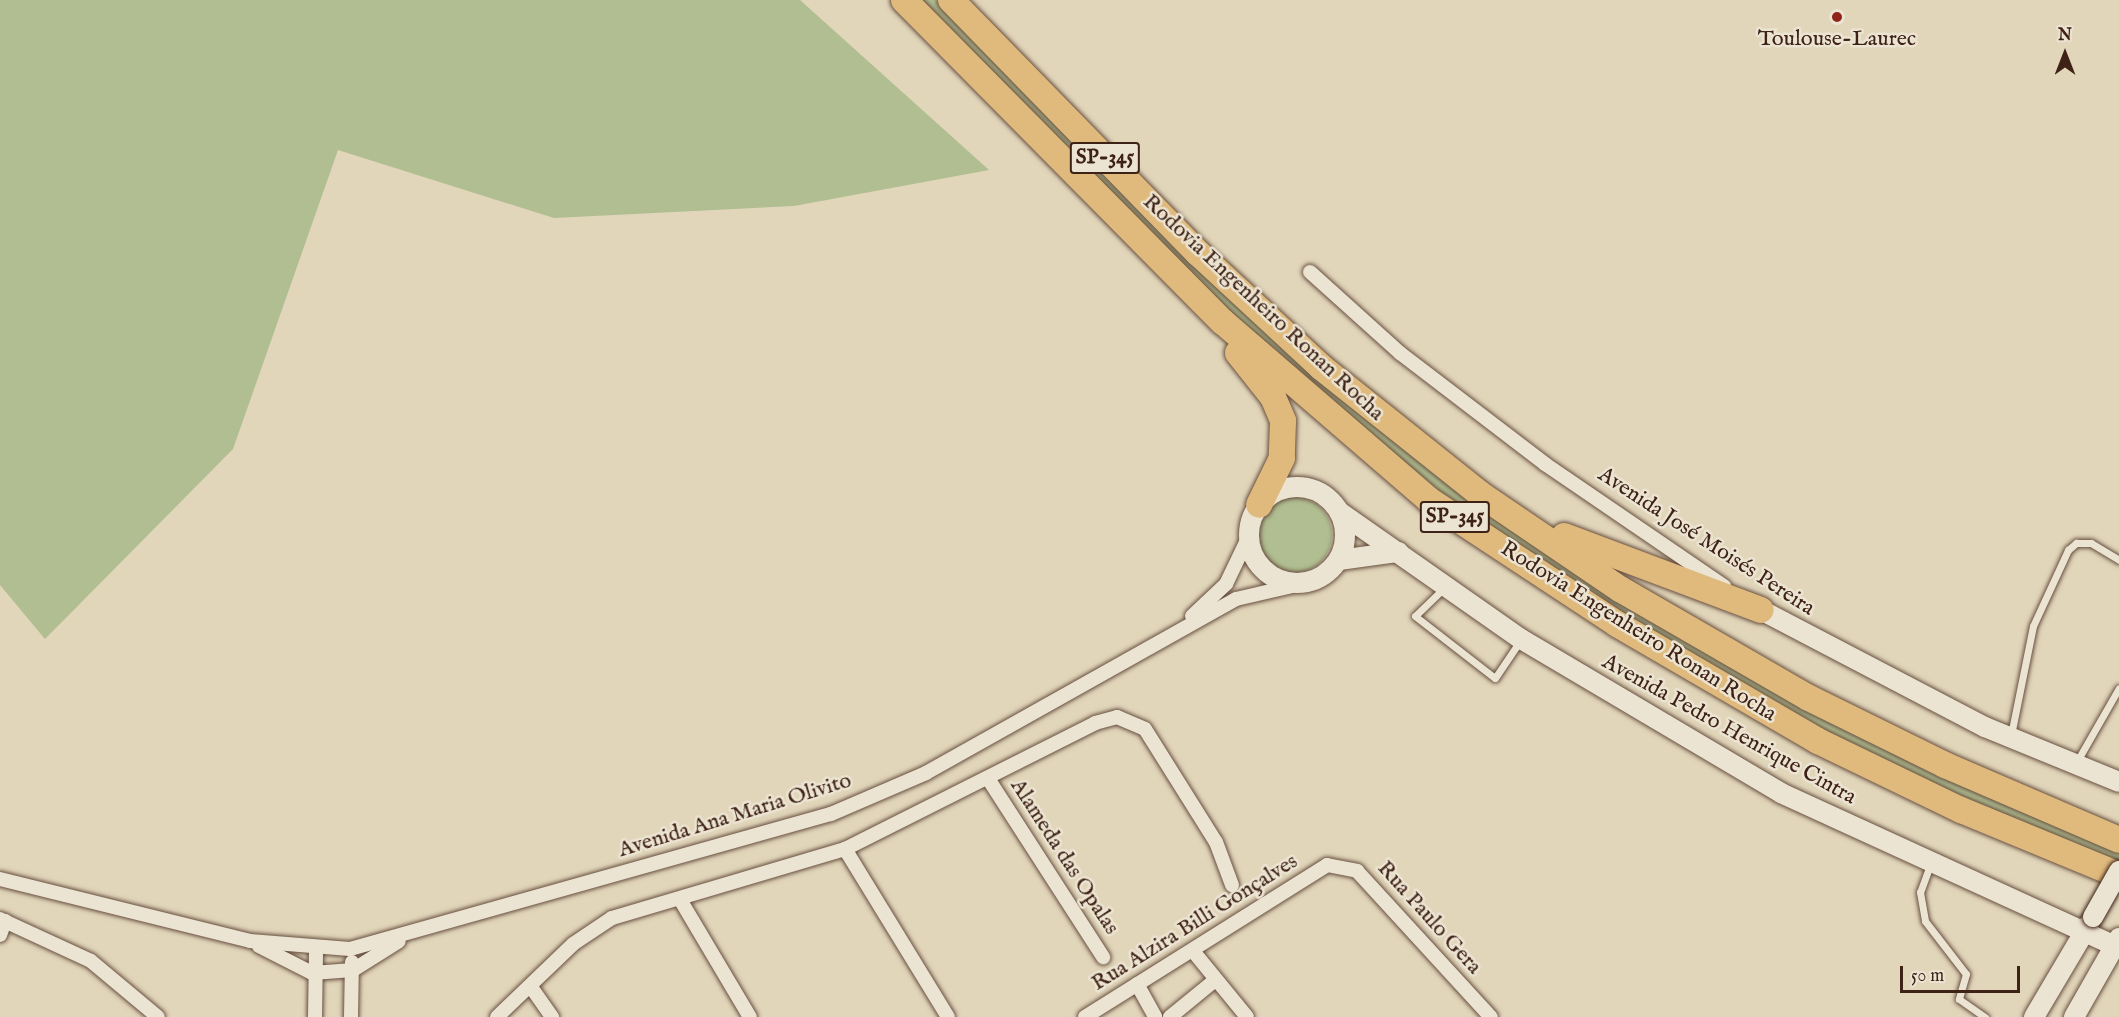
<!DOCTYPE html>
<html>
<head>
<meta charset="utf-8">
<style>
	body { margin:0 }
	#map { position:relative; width:2119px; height:1017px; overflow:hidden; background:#e1d5ba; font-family:"IM FELL English",serif }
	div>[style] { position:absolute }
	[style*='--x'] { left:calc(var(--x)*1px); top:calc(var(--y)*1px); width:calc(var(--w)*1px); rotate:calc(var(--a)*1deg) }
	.green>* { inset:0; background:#b0be91 }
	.round { border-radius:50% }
	.roads { filter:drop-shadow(0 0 2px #674f3f) drop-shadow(0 0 2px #674f3f) }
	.lane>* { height:7px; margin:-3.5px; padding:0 3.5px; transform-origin:3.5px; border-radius:3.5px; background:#ece4d2 }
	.street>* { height:14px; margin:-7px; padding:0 7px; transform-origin:7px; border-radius:7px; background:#ece4d2 }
	.secondary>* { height:20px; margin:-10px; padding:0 10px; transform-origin:10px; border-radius:10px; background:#ece4d2 }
	.secondary>.ring { margin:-10px; padding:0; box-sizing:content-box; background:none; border:20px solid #ece4d2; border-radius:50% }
	.highway>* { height:26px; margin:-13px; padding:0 13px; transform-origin:13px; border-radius:13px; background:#e0ba7d }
	.bridges { filter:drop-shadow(0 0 2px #3e2216) drop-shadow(0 0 2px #3e2216) }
	.secondary-bridge>* { height:20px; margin:-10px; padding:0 10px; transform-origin:10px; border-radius:10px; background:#ece4d2 }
	.dots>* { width:16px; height:16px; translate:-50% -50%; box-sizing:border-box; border:3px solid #ece4d2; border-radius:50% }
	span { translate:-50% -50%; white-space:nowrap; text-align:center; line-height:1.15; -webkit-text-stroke:5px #ece4d2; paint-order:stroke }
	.shield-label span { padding:2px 4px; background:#ece4d2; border:2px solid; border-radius:4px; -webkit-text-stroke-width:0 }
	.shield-label { font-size:21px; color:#3e2216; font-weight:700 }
	.poi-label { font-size:22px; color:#3e2216 }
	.street-label { font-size:22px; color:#3e2216 }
	.north { position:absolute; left:2035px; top:24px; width:60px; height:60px; -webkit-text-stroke:4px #ece4d2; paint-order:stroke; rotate:0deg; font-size:16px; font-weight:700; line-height:24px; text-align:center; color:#3e2216 }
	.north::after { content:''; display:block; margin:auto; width:21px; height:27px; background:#3e2216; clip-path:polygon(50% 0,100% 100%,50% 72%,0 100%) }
	.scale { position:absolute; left:1900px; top:966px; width:120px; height:27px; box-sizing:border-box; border:3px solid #3e2216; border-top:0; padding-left:8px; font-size:18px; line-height:21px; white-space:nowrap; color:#3e2216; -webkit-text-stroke:4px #ece4d2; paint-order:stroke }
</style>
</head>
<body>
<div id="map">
	<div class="green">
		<i style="clip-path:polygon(0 0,800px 0,989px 170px,794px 206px,554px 218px,338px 150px,233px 449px,45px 639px,0 585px)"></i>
		<i style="clip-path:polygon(915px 0,936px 0,1097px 164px,1544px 549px,2119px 851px,2119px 866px,1841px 743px,1673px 647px,1458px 507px,1257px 341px)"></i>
		<i class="round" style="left:1256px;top:497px;width:76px;height:76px"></i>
	</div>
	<div class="roads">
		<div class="lane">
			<i style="--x:1444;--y:588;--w:40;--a:136"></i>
			<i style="--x:1415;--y:616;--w:101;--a:37.8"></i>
			<i style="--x:1495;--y:678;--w:45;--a:-56"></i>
			<i style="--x:2011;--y:735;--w:111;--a:-78.6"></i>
			<i style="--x:2033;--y:626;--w:84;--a:-65.3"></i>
			<i style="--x:2068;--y:550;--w:11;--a:-41"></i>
			<i style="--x:2076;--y:543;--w:15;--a:0"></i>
			<i style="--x:2091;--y:543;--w:33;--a:31"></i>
			<i style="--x:2076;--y:763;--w:86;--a:-60.2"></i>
			<i style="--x:1930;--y:865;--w:29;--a:110"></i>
			<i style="--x:1920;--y:892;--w:29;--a:80"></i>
			<i style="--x:1925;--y:921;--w:67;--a:52.3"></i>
			<i style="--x:1966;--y:974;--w:26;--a:106"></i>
			<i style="--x:1959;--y:999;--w:32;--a:35"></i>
		</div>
		<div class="street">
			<i style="--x:1310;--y:272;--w:121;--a:42"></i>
			<i style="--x:1400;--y:353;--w:183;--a:37.4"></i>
			<i style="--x:1545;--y:464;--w:217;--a:34.3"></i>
			<i style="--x:1192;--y:616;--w:47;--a:-43.3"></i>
			<i style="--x:1226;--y:584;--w:53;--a:-64.4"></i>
			<i style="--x:989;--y:780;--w:211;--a:57.2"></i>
			<i style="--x:845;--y:849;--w:197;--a:58.5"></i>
			<i style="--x:0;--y:879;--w:258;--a:13.9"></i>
			<i style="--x:250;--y:941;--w:100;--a:4.6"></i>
			<i style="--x:350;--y:949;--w:500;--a:-15.7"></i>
			<i style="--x:831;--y:814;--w:103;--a:-23.3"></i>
			<i style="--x:926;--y:773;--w:355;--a:-29.3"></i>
			<i style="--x:1236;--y:599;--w:67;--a:-13"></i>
			<i style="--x:681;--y:901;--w:135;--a:59.3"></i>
			<i style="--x:0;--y:919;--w:100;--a:24.8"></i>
			<i style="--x:91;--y:961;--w:87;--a:39.9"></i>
			<i style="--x:0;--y:935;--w:15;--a:-70"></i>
			<i style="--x:259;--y:946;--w:59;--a:27"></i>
			<i style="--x:312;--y:973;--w:41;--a:-4.2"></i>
			<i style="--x:353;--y:970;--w:54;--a:-32.2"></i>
			<i style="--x:1193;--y:951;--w:85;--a:50.7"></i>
			<i style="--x:1137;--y:984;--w:38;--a:61"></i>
			<i style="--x:531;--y:987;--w:37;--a:55"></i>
			<i style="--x:315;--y:1017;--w:67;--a:-89.1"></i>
			<i style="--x:351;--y:1017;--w:55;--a:-89"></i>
			<i style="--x:497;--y:1017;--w:105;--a:-43.8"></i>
			<i style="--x:573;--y:944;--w:47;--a:-33.7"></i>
			<i style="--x:612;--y:918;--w:243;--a:-16.5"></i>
			<i style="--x:845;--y:849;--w:280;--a:-26.7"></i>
			<i style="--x:1095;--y:723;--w:23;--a:-15"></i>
			<i style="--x:1117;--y:717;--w:30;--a:23"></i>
			<i style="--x:1145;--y:729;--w:133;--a:57.9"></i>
			<i style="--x:1216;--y:842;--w:46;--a:69.6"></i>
			<i style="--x:1085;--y:1017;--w:286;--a:-32.1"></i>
			<i style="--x:1327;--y:865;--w:31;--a:11"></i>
			<i style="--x:1357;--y:871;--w:198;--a:47.5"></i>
			<i style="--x:1170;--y:1017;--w:57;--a:-39.3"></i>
		</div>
		<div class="secondary">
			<i class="ring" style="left:1249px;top:487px;width:76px;height:76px"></i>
			<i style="--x:1341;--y:513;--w:220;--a:35"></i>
			<i style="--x:1521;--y:639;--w:302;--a:30.6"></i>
			<i style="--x:1781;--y:793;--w:372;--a:24.6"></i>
			<i style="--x:1339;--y:560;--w:60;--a:-7.7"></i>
			<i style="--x:1761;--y:610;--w:253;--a:27.6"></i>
			<i style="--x:1985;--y:727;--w:145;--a:22.3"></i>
			<i style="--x:2034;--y:1017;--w:108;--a:-59.4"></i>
			<i style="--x:2074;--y:1017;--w:91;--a:-60.3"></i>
		</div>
		<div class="highway">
			<i style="--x:904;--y:0;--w:453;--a:45.3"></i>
			<i style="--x:1223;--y:322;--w:272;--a:40.8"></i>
			<i style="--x:1429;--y:500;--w:225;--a:33.4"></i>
			<i style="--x:1617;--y:624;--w:233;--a:30.2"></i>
			<i style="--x:1818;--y:741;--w:159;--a:25.8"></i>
			<i style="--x:1961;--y:810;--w:171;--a:22.4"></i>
			<i style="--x:951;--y:0;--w:354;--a:45.7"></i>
			<i style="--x:1198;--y:253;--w:168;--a:42.8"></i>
			<i style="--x:1321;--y:367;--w:203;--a:38.6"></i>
			<i style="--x:1480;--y:494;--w:169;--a:34.2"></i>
			<i style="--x:1620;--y:589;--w:218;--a:30"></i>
			<i style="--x:1809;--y:698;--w:152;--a:26.2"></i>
			<i style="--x:1945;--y:765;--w:189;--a:23.3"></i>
			<i style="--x:1238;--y:353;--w:56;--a:51.5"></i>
			<i style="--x:1273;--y:397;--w:26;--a:67"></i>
			<i style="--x:1283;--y:421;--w:37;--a:92"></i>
			<i style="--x:1282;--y:458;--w:52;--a:116.1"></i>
			<i style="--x:1564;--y:536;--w:210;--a:20.6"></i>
		</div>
	</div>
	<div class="bridges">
		<div class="secondary-bridge">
			<i style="--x:2093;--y:917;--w:53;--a:-60.5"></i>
		</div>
	</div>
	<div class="dots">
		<i style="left:1837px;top:17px;background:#8f2418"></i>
	</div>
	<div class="shield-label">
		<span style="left:1105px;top:158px">SP-345</span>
		<span style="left:1455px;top:517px">SP-345</span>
	</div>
	<div class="poi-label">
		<span style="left:1837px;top:40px">Toulouse-Laurec</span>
	</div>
	<div class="street-label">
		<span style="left:1263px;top:308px;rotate:43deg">Rodovia Engenheiro Ronan Rocha</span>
		<span style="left:1706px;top:542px;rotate:33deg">Avenida José Moisés Pereira</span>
		<span style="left:1638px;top:632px;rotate:32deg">Rodovia Engenheiro Ronan Rocha</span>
		<span style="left:1729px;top:730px;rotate:29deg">Avenida Pedro Henrique Cintra</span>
		<span style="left:735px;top:816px;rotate:-17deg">Avenida Ana Maria Olivito</span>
		<span style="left:1064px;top:857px;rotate:57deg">Alameda das Opalas</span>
		<span style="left:1429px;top:918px;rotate:48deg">Rua Paulo Gera</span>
		<span style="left:1195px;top:923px;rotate:-32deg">Rua Alzira Billi Gonçalves</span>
	</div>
	<div class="north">N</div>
	<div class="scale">50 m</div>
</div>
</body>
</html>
